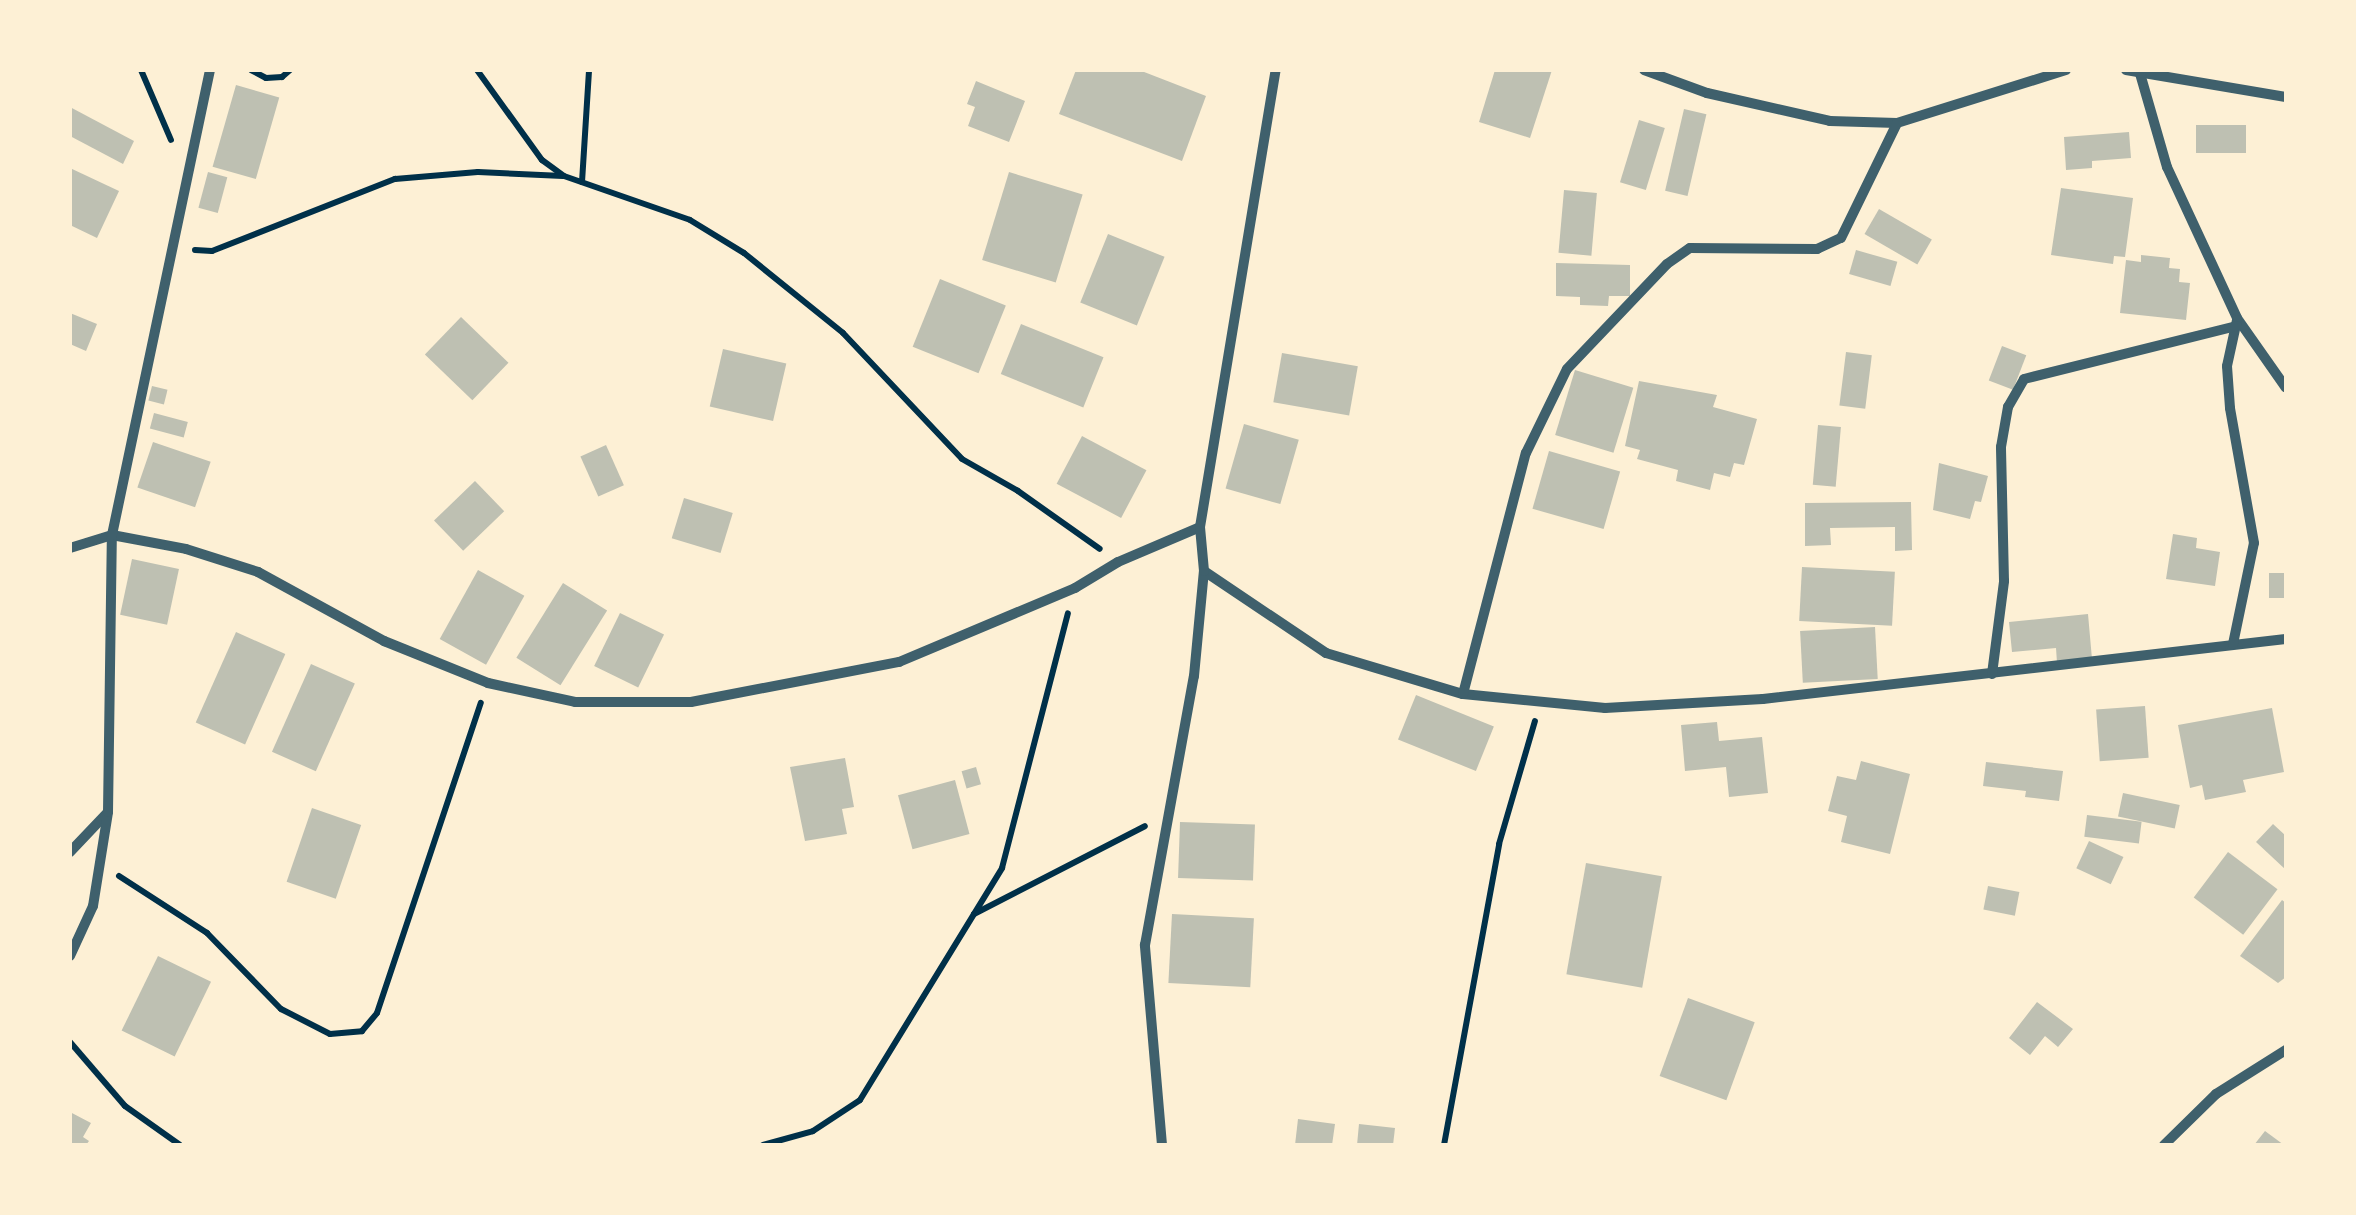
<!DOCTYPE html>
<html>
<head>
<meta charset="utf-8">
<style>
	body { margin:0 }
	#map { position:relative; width:2356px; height:1215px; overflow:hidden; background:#fdf0d5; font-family:Signika,sans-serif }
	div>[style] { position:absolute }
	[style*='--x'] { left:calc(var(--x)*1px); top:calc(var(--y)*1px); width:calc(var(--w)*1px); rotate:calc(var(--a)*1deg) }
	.building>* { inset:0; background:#bec0b2; transform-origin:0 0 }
	.path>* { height:6px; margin:-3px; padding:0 3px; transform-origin:3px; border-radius:3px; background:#003049 }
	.minor>* { height:10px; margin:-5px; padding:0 5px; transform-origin:5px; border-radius:5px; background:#3f606c }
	span { translate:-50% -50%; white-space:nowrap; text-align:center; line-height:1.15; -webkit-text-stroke:9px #fdf0d5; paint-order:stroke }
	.frame { position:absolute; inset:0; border:72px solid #fdf0d5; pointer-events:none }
</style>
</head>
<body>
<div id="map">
	<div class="building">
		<i style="clip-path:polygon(1076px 70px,1139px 70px,1206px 96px,1182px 161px,1059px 114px)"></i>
		<i style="clip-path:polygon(1495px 70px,1552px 70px,1530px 138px,1479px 122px)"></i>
		<i style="clip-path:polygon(976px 81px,1025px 101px,1009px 142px,968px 126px,975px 107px,967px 104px)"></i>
		<i style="left:236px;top:85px;width:45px;height:85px;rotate:16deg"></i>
		<i style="clip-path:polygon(70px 107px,134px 141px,123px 164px,70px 136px)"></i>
		<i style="left:1684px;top:109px;width:23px;height:84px;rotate:13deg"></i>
		<i style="left:1639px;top:120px;width:27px;height:65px;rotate:17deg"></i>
		<i style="left:2196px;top:125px;width:50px;height:28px"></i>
		<i style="clip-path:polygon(2129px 132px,2131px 158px,2092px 161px,2092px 168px,2066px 170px,2064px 137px)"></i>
		<i style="clip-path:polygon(70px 168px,119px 191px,97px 238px,70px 225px)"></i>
		<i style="left:208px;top:172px;width:20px;height:37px;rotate:15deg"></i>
		<i style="left:1009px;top:172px;width:77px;height:92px;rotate:17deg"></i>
		<i style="clip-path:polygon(2061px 188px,2133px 198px,2125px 257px,2114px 256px,2113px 264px,2051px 255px)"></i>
		<i style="left:1564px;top:190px;width:33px;height:63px;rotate:5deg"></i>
		<i style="left:1879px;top:209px;width:61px;height:29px;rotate:30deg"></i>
		<i style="left:1108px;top:234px;width:61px;height:74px;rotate:22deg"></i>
		<i style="left:1856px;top:250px;width:43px;height:25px;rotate:16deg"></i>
		<i style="clip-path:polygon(2141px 255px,2170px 258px,2169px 268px,2180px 269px,2179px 282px,2190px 283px,2186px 320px,2120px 313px,2126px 260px,2141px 262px)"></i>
		<i style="clip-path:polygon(1556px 263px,1630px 265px,1630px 296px,1609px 296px,1608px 306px,1580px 305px,1580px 297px,1556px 296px)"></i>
		<i style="left:940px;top:279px;width:71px;height:73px;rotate:22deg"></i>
		<i style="clip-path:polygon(70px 313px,97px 324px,86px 351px,70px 344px)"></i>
		<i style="left:461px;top:317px;width:66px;height:52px;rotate:44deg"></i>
		<i style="left:1021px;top:324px;width:89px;height:54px;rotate:22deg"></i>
		<i style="left:2002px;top:346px;width:26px;height:37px;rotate:21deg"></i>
		<i style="left:723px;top:349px;width:65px;height:59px;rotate:13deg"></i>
		<i style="left:1846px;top:352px;width:26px;height:54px;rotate:7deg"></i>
		<i style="left:1282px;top:353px;width:77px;height:50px;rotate:10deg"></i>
		<i style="left:1575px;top:370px;width:61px;height:68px;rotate:17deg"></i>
		<i style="clip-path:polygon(1639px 381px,1717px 395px,1713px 407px,1757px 419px,1744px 465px,1734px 463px,1730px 477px,1714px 473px,1710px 490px,1676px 481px,1678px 470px,1637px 459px,1640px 450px,1625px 446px)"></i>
		<i style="left:152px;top:386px;width:16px;height:15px;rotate:14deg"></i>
		<i style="left:154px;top:413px;width:35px;height:16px;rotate:15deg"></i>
		<i style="left:1244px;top:424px;width:57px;height:67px;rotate:16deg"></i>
		<i style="left:1818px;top:425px;width:23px;height:60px;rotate:5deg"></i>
		<i style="left:1082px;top:436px;width:73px;height:54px;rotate:28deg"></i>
		<i style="left:153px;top:442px;width:61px;height:48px;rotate:19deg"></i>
		<i style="left:606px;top:445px;width:44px;height:28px;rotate:66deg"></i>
		<i style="left:1549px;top:451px;width:74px;height:60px;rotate:16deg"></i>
		<i style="clip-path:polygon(1939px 463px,1988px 476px,1981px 502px,1975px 501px,1970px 519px,1933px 510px)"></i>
		<i style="left:475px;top:481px;width:42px;height:57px;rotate:46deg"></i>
		<i style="left:684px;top:498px;width:51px;height:42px;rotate:17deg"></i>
		<i style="clip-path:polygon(1911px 502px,1912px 550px,1895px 551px,1895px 527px,1830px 528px,1831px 545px,1805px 546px,1805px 503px)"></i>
		<i style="clip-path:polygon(2173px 534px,2197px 538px,2196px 548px,2220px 552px,2215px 586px,2166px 579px)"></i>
		<i style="left:132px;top:559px;width:48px;height:57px;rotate:12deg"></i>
		<i style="left:1802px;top:567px;width:93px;height:54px;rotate:3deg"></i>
		<i style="left:478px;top:570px;width:53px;height:79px;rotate:29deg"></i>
		<i style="left:2269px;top:573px;width:17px;height:25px"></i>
		<i style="left:563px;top:583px;width:52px;height:88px;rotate:32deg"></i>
		<i style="left:620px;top:613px;width:49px;height:59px;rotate:26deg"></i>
		<i style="clip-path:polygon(2088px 614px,2092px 659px,2057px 663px,2056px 648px,2012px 652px,2009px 622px)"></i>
		<i style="left:1875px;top:627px;width:52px;height:75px;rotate:87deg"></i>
		<i style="left:236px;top:632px;width:54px;height:99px;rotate:24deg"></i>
		<i style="left:311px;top:664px;width:48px;height:96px;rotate:24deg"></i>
		<i style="left:1416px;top:695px;width:84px;height:48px;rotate:22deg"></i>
		<i style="left:2145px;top:706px;width:52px;height:49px;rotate:86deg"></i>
		<i style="clip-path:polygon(2272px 708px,2284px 772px,2243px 780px,2246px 792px,2205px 800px,2202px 785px,2190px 788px,2178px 725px)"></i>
		<i style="clip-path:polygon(1717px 722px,1719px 741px,1762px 737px,1768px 793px,1729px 797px,1726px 767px,1685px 771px,1681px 725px)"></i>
		<i style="clip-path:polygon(845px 758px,854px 807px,842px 809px,847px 834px,805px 841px,790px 767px)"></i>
		<i style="clip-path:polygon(1861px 761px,1910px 774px,1890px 854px,1841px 842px,1847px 816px,1828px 811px,1837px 776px,1856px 780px)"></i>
		<i style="clip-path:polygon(1986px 762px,2063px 771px,2059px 801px,2025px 797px,2026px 791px,1983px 786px)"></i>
		<i style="left:976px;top:767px;width:18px;height:15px;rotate:74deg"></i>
		<i style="left:955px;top:780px;width:56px;height:59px;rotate:75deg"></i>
		<i style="left:2123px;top:793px;width:58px;height:24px;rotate:12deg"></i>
		<i style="left:312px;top:808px;width:52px;height:78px;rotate:19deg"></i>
		<i style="left:2087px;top:815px;width:55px;height:22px;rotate:7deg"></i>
		<i style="left:1180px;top:822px;width:75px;height:56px;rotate:2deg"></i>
		<i style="clip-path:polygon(2273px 824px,2286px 836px,2286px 870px,2256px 842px)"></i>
		<i style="left:2089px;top:841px;width:38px;height:30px;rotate:25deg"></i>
		<i style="left:2228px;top:852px;width:62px;height:57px;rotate:37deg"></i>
		<i style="left:1586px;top:863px;width:77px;height:113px;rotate:10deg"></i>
		<i style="left:1988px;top:886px;width:32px;height:24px;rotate:11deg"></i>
		<i style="clip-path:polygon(2282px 900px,2286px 903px,2286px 977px,2278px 983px,2240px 956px)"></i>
		<i style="left:1172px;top:914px;width:82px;height:69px;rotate:3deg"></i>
		<i style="left:158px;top:956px;width:59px;height:83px;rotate:26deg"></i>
		<i style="left:1688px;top:998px;width:71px;height:83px;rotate:20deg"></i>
		<i style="clip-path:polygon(2037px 1002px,2073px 1029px,2058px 1047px,2045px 1036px,2030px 1055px,2009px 1038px)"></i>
		<i style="clip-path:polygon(70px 1112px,91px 1123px,83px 1137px,89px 1141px,86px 1145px,70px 1145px)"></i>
		<i style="clip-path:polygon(1298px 1119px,1335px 1124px,1332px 1145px,1295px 1145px)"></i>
		<i style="clip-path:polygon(1359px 1124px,1395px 1128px,1393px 1145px,1357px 1145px)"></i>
		<i style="clip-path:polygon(2265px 1131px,2284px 1145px,2254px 1145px)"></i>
	</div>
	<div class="path">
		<i style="--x:141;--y:70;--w:76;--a:66.8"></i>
		<i style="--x:251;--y:70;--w:17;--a:28"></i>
		<i style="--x:266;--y:78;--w:16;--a:-4"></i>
		<i style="--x:282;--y:77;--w:11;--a:-41"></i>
		<i style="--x:477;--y:70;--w:111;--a:54.2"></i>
		<i style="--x:542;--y:160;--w:27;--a:36"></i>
		<i style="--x:564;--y:176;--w:133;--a:19.2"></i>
		<i style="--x:690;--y:220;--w:63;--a:31.4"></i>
		<i style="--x:744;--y:253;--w:127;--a:38.9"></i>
		<i style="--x:843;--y:333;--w:173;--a:46.6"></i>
		<i style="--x:962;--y:459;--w:64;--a:29.7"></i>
		<i style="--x:1018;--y:491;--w:100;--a:35.3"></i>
		<i style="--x:582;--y:182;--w:112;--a:-86.4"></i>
		<i style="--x:195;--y:250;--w:17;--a:3"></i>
		<i style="--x:212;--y:251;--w:197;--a:-21.5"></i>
		<i style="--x:395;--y:179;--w:83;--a:-4.8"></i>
		<i style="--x:478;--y:172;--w:85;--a:2.7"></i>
		<i style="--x:119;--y:876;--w:105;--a:32.9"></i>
		<i style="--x:207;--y:933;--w:106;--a:45.8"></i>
		<i style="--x:281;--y:1009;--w:55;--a:27"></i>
		<i style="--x:330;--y:1034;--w:32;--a:-5"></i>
		<i style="--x:362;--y:1031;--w:23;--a:-50"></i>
		<i style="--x:377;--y:1013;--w:327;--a:-71.5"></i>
		<i style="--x:974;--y:914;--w:192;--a:-27.2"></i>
		<i style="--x:70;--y:1042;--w:84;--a:49.3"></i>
		<i style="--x:125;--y:1106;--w:67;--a:35.3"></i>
		<i style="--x:763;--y:1145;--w:52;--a:-15.6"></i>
		<i style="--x:813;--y:1131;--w:56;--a:-33.4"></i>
		<i style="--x:860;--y:1100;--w:272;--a:-58.5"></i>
		<i style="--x:1002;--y:868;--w:263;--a:-75.5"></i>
		<i style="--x:1444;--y:1145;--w:306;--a:-79.6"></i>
		<i style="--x:1499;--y:844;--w:128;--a:-73.7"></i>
	</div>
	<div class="minor">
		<i style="--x:1644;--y:70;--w:67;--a:20.1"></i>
		<i style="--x:1707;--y:93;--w:126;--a:12.8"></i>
		<i style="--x:1830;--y:121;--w:67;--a:1.7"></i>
		<i style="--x:1897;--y:123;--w:177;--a:-17.4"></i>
		<i style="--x:2126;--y:70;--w:162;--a:9.6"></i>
		<i style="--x:2139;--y:70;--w:101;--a:73.9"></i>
		<i style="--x:2167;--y:167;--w:166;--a:65.1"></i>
		<i style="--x:2237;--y:318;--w:85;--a:55"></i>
		<i style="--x:70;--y:548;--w:44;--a:-17.2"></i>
		<i style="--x:112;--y:535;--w:75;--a:10.7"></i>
		<i style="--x:186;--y:549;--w:76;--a:17.7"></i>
		<i style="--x:258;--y:572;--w:144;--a:28.7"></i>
		<i style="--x:384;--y:641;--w:112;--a:22"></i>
		<i style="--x:488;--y:683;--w:89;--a:12.3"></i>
		<i style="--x:575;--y:702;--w:116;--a:0"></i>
		<i style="--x:691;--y:702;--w:212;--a:-10.9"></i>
		<i style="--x:899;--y:662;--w:191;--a:-22.8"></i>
		<i style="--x:1075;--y:588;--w:50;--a:-31.2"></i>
		<i style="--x:1118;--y:562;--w:89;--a:-23.1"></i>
		<i style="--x:1204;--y:571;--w:147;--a:33.9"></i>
		<i style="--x:1326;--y:653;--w:143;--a:16.7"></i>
		<i style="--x:1463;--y:694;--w:143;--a:5.6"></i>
		<i style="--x:1605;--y:708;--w:158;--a:-3.3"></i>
		<i style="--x:1763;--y:699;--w:526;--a:-6.54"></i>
		<i style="--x:2233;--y:644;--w:103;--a:-78.3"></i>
		<i style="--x:2254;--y:543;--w:137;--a:-100.1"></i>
		<i style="--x:2230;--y:408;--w:42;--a:-94.1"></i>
		<i style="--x:2227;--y:366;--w:47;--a:-77.7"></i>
		<i style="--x:1992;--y:674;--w:94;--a:-82.6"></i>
		<i style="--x:2004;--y:581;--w:134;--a:-91.3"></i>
		<i style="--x:2001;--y:447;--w:41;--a:-80.1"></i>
		<i style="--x:2008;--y:407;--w:32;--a:-60"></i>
		<i style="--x:2024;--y:379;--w:219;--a:-14"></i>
		<i style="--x:1463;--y:694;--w:249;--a:-75.4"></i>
		<i style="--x:1526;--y:453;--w:93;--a:-64"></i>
		<i style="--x:1567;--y:369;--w:145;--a:-46.4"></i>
		<i style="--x:1667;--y:264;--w:28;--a:-35"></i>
		<i style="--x:1690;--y:248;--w:127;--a:0.5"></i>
		<i style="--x:1817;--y:249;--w:26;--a:-25"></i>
		<i style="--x:1841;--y:238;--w:128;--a:-64"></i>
		<i style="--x:70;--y:852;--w:54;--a:-46.5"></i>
		<i style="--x:70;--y:956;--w:55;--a:-65.3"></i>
		<i style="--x:93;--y:906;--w:95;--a:-80.9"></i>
		<i style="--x:108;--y:812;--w:277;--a:-89.2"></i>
		<i style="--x:112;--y:535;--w:475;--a:-78.1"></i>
		<i style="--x:1162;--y:1145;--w:201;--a:-94.9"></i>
		<i style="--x:1145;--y:945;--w:273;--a:-79.7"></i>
		<i style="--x:1194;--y:676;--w:105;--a:-84.6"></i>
		<i style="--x:1204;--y:571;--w:44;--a:-95.2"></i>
		<i style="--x:1200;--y:527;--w:463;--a:-80.6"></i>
		<i style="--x:2164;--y:1145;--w:73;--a:-44.4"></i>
		<i style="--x:2216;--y:1094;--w:83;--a:-32.2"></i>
	</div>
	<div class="frame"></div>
</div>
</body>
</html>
